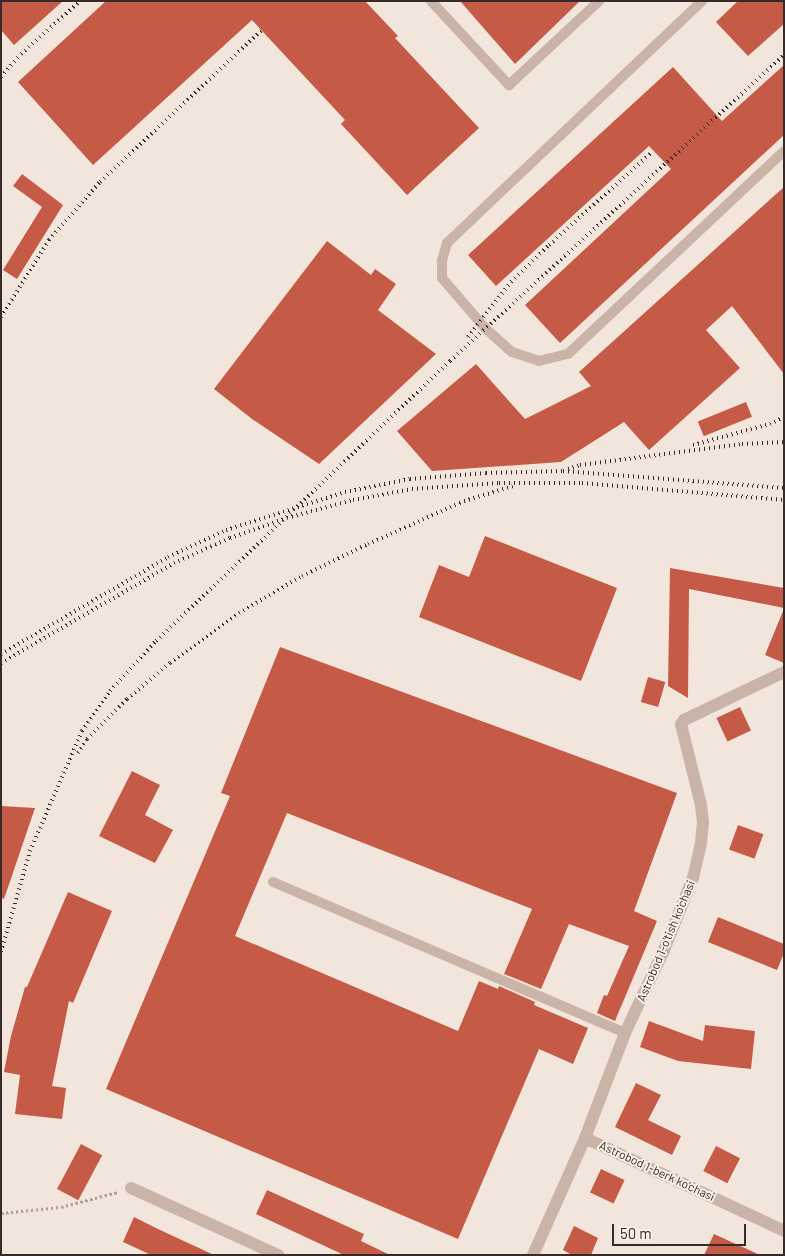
<!DOCTYPE html>
<html>
<head>
<meta charset="utf-8">
<style>
	body { margin:0 }
	#map { position:relative; width:785px; height:1256px; overflow:hidden; background:#f2e5db; font-family:Barlow,sans-serif }
	div>[style] { position:absolute }
	[style*='--x'] { left:calc(var(--x)*1px); top:calc(var(--y)*1px); width:calc(var(--w)*1px); rotate:calc(var(--a)*1deg) }
	.building>* { inset:0; background:#c55b46; transform-origin:0 0 }
	.path>* { height:3px; margin-top:-1.5px; transform-origin:0; background:repeating-linear-gradient(90deg,#b59e91 0 2.5px,transparent 0 5px) }
	.service>* { height:10px; margin:-5px; padding:0 5px; transform-origin:5px; border-radius:5px; background:#c9b4a7 }
	.minor>* { height:12px; margin:-6px; padding:0 6px; transform-origin:6px; border-radius:6px; background:#c9b4a7 }
	.rail>* { height:4px; margin-top:-2px; transform-origin:0; background:repeating-linear-gradient(90deg,#362b28 0 1px,transparent 0 5px) }
	span { translate:-50% -50%; white-space:nowrap; text-align:center; line-height:1.15; -webkit-text-stroke:4px #f9f0e7; paint-order:stroke }
	.street-label { font-size:12px; color:#362b28 }
	.frame { position:absolute; inset:0; border:2px solid #362b28; pointer-events:none }
	.scale { position:absolute; left:612px; top:1224px; width:134px; height:22px; box-sizing:border-box; border:2px solid #362b28; border-top:0; padding-left:6px; font-size:15px; line-height:18px; white-space:nowrap; color:#362b28; -webkit-text-stroke:4px #f9f0e7; paint-order:stroke }
</style>
</head>
<body>
<div id="map">
	<div class="building">
		<i style="clip-path:polygon(1px 1px,63px 1px,14px 45px,1px 30px)"></i>
		<i style="clip-path:polygon(106px 1px,365px 1px,398px 36px,395px 38px,479px 128px,407px 195px,341px 124px,345px 120px,252px 20px,93px 165px,18px 82px)"></i>
		<i style="clip-path:polygon(460px 1px,580px 1px,515px 64px)"></i>
		<i style="clip-path:polygon(738px 1px,784px 1px,784px 24px,748px 56px,716px 22px)"></i>
		<i style="clip-path:polygon(784px 65px,784px 135px,560px 343px,525px 305px,671px 169px,649px 146px,496px 286px,468px 255px,673px 67px,722px 121px)"></i>
		<i style="clip-path:polygon(22px 174px,63px 205px,17px 279px,3px 270px,42px 207px,13px 186px)"></i>
		<i style="clip-path:polygon(784px 187px,784px 374px,732px 306px,706px 330px,740px 368px,649px 450px,624px 422px,561px 462px,432px 471px,397px 431px,476px 364px,525px 419px,591px 386px,579px 372px)"></i>
		<i style="clip-path:polygon(327px 241px,371px 275px,375px 269px,396px 284px,378px 310px,436px 354px,319px 464px,252px 419px,214px 389px)"></i>
		<i style="left:746px;top:402px;width:16px;height:52px;rotate:68deg"></i>
		<i style="clip-path:polygon(485px 536px,617px 588px,581px 681px,419px 617px,439px 565px,469px 577px)"></i>
		<i style="clip-path:polygon(670px 568px,784px 588px,784px 608px,689px 589px,688px 698px,668px 686px)"></i>
		<i style="clip-path:polygon(783px 611px,784px 611px,784px 663px,765px 655px)"></i>
		<i style="clip-path:polygon(280px 647px,677px 793px,634px 911px,657px 921px,615px 1021px,597px 1013px,604px 995px,607px 996px,629px 946px,569px 924px,541px 989px,504px 974px,532px 909px,287px 813px,235px 936px,458px 1031px,479px 981px,498px 989px,499px 986px,535px 1002px,534px 1005px,588px 1028px,573px 1064px,539px 1049px,458px 1239px,106px 1089px,230px 796px,221px 793px)"></i>
		<i style="left:648px;top:677px;width:18px;height:26px;rotate:16deg"></i>
		<i style="left:740px;top:707px;width:26px;height:26px;rotate:65deg"></i>
		<i style="clip-path:polygon(132px 771px,160px 785px,145px 815px,173px 830px,155px 863px,99px 836px)"></i>
		<i style="clip-path:polygon(1px 806px,35px 808px,4px 899px,1px 898px)"></i>
		<i style="left:738px;top:825px;width:27px;height:26px;rotate:20deg"></i>
		<i style="clip-path:polygon(68px 892px,112px 911px,73px 1003px,69px 1001px,52px 1086px,66px 1088px,62px 1119px,15px 1114px,20px 1075px,4px 1072px,11px 1036px,25px 987px,27px 987px)"></i>
		<i style="clip-path:polygon(718px 917px,784px 944px,784px 953px,777px 970px,708px 942px)"></i>
		<i style="clip-path:polygon(649px 1021px,703px 1041px,705px 1025px,755px 1031px,751px 1069px,678px 1061px,640px 1047px)"></i>
		<i style="clip-path:polygon(636px 1083px,661px 1095px,648px 1120px,681px 1136px,672px 1155px,615px 1127px)"></i>
		<i style="left:81px;top:1144px;width:24px;height:51px;rotate:28deg"></i>
		<i style="left:716px;top:1146px;width:27px;height:28px;rotate:27deg"></i>
		<i style="left:601px;top:1169px;width:26px;height:26px;rotate:25deg"></i>
		<i style="clip-path:polygon(267px 1190px,364px 1234px,361px 1241px,390px 1255px,344px 1255px,256px 1214px)"></i>
		<i style="clip-path:polygon(134px 1217px,158px 1229px,214px 1255px,151px 1255px,123px 1242px)"></i>
		<i style="clip-path:polygon(574px 1226px,598px 1238px,591px 1255px,572px 1255px,563px 1250px)"></i>
		<i style="clip-path:polygon(714px 1234px,760px 1255px,704px 1255px)"></i>
	</div>
	<div class="path">
		<i style="--x:1;--y:1213;--w:60;--a:-5.7"></i>
		<i style="--x:61;--y:1207;--w:59;--a:-14.7"></i>
	</div>
	<div class="service">
		<i style="--x:431;--y:1;--w:115;--a:47.1"></i>
		<i style="--x:509;--y:85;--w:123;--a:-43"></i>
		<i style="--x:702;--y:1;--w:352;--a:136.5"></i>
		<i style="--x:447;--y:243;--w:19;--a:106"></i>
		<i style="--x:442;--y:261;--w:17;--a:90"></i>
		<i style="--x:442;--y:278;--w:66;--a:49.3"></i>
		<i style="--x:485;--y:328;--w:36;--a:42"></i>
		<i style="--x:512;--y:352;--w:28;--a:18"></i>
		<i style="--x:539;--y:361;--w:30;--a:-14"></i>
		<i style="--x:568;--y:354;--w:296;--a:-43.2"></i>
		<i style="--x:273;--y:882;--w:383;--a:23.2"></i>
	</div>
	<div class="minor">
		<i style="--x:585;--y:1138;--w:220;--a:25"></i>
		<i style="--x:131;--y:1188;--w:162;--a:24.5"></i>
		<i style="--x:533;--y:1255;--w:128;--a:-66"></i>
		<i style="--x:585;--y:1138;--w:112;--a:-69.1"></i>
		<i style="--x:625;--y:1033;--w:92;--a:-64.8"></i>
		<i style="--x:664;--y:950;--w:78;--a:-68.1"></i>
		<i style="--x:693;--y:878;--w:37;--a:-77"></i>
		<i style="--x:701;--y:842;--w:20;--a:-84"></i>
		<i style="--x:703;--y:822;--w:17;--a:-97"></i>
		<i style="--x:701;--y:805;--w:83;--a:-103.9"></i>
		<i style="--x:681;--y:724;--w:5;--a:-53"></i>
		<i style="--x:684;--y:720;--w:111;--a:-25.6"></i>
	</div>
	<div class="rail">
		<i style="--x:1;--y:77;--w:30;--a:-49"></i>
		<i style="--x:21;--y:54;--w:79;--a:-41.9"></i>
		<i style="--x:1;--y:317;--w:91;--a:-58.1"></i>
		<i style="--x:49;--y:240;--w:77;--a:-48.7"></i>
		<i style="--x:100;--y:182;--w:221;--a:-43.2"></i>
		<i style="--x:468;--y:337;--w:70;--a:-52"></i>
		<i style="--x:511;--y:282;--w:53;--a:-44.2"></i>
		<i style="--x:549;--y:245;--w:137;--a:-42"></i>
		<i style="--x:693;--y:445;--w:80;--a:-15.3"></i>
		<i style="--x:770;--y:424;--w:16;--a:-27"></i>
		<i style="--x:568;--y:469;--w:13;--a:-18"></i>
		<i style="--x:580;--y:465;--w:163;--a:-7.4"></i>
		<i style="--x:742;--y:444;--w:42;--a:-2.7"></i>
		<i style="--x:1;--y:654;--w:193;--a:-30.1"></i>
		<i style="--x:168;--y:557;--w:64;--a:-25"></i>
		<i style="--x:226;--y:530;--w:125;--a:-17.7"></i>
		<i style="--x:345;--y:492;--w:66;--a:-11.3"></i>
		<i style="--x:410;--y:479;--w:76;--a:-4.5"></i>
		<i style="--x:486;--y:473;--w:77;--a:-1.5"></i>
		<i style="--x:563;--y:471;--w:222;--a:4.4"></i>
		<i style="--x:1;--y:663;--w:200;--a:-30"></i>
		<i style="--x:174;--y:563;--w:61;--a:-24.1"></i>
		<i style="--x:230;--y:538;--w:60;--a:-19.3"></i>
		<i style="--x:287;--y:518;--w:68;--a:-15.3"></i>
		<i style="--x:353;--y:500;--w:60;--a:-10.6"></i>
		<i style="--x:412;--y:489;--w:87;--a:-3.9"></i>
		<i style="--x:499;--y:483;--w:83;--a:0"></i>
		<i style="--x:582;--y:483;--w:203;--a:4.8"></i>
		<i style="--x:78;--y:753;--w:17;--a:-57"></i>
		<i style="--x:87;--y:739;--w:57;--a:-45"></i>
		<i style="--x:127;--y:699;--w:56;--a:-39.9"></i>
		<i style="--x:170;--y:663;--w:85;--a:-35.9"></i>
		<i style="--x:239;--y:613;--w:73;--a:-30.4"></i>
		<i style="--x:302;--y:576;--w:73;--a:-25.9"></i>
		<i style="--x:368;--y:544;--w:105;--a:-24.1"></i>
		<i style="--x:464;--y:501;--w:51;--a:-17"></i>
		<i style="--x:1;--y:952;--w:105;--a:-74"></i>
		<i style="--x:30;--y:851;--w:131;--a:-66.6"></i>
		<i style="--x:82;--y:731;--w:49;--a:-55"></i>
		<i style="--x:110;--y:691;--w:68;--a:-47.4"></i>
		<i style="--x:156;--y:641;--w:406;--a:-43.6"></i>
		<i style="--x:450;--y:361;--w:453;--a:-42.5"></i>
	</div>
	<div class="street-label">
		<span style="left:666px;top:941px;rotate:-67deg">Astrobod 1-o'tish ko'chasi</span>
		<span style="left:657px;top:1171px;rotate:25deg">Astrobod 1-berk ko'chasi</span>
	</div>
	<div class="frame"></div>
	<div class="scale">50 m</div>
</div>
</body>
</html>
